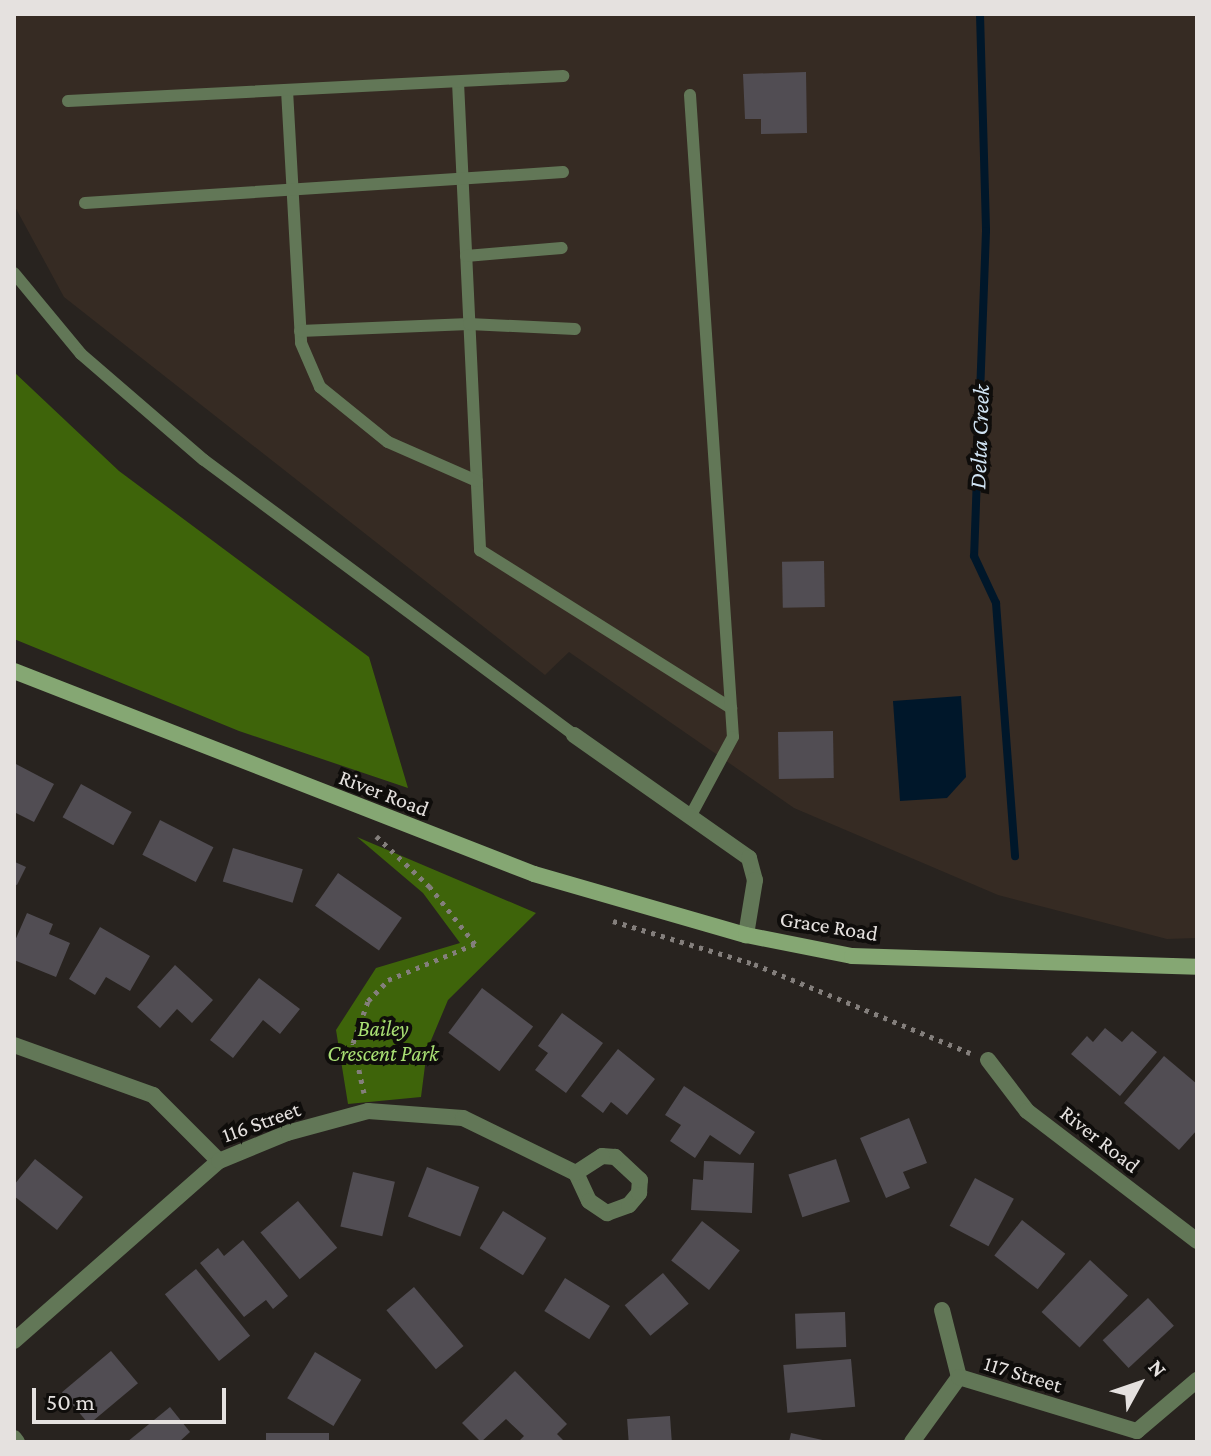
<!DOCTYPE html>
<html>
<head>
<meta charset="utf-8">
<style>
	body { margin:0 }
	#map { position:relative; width:1211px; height:1456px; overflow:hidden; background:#28231f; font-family:"Crimson Pro",serif }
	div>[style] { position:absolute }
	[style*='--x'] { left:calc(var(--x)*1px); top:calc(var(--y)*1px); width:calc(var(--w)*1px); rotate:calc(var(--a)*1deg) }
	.built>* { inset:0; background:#362b23 }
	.forest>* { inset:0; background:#3e640a }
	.water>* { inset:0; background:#00172a }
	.stream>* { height:8px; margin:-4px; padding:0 4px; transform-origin:4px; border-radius:4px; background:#00172a }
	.building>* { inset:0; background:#514d53; transform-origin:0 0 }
	.path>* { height:5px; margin-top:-2.5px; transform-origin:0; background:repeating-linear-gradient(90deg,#847f7c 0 4px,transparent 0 10px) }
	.lane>* { height:12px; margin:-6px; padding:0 6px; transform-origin:6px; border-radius:6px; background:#627757 }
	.street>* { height:16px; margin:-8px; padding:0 8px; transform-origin:8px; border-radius:8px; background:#627757 }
	.secondary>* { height:16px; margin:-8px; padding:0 8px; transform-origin:8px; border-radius:8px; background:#85a773 }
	span { translate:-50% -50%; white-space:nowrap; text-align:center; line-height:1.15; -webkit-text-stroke:8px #0f0d0b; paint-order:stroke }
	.street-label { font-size:22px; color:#e5e1df }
	.park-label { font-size:22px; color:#a9e074; font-style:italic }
	.water-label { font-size:24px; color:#d1e4f4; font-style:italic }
	.frame { position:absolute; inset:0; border:16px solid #e5e1df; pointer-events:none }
	.north { position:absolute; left:1099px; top:1344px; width:80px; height:80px; -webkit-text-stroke:6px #0f0d0b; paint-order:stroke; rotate:50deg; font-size:22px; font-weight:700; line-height:32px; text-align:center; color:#e5e1df }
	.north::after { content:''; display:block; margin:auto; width:28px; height:36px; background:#e5e1df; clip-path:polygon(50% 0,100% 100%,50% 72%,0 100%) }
	.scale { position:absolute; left:32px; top:1388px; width:194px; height:36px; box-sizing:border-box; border:4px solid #e5e1df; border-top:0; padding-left:10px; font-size:24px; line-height:28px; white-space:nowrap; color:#e5e1df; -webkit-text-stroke:6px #0f0d0b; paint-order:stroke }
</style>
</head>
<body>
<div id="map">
	<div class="built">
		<i style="clip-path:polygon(14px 14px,1197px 14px,1197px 938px,1167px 939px,998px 895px,794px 808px,569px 652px,545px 675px,64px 297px,14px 205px)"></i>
	</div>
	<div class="forest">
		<i style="clip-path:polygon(14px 372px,119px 471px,369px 657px,408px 788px,239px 731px,14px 639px)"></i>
		<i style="clip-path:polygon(357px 837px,536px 913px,448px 1000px,427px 1050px,421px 1097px,348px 1104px,336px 1030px,376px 968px,460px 943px,423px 893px)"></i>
	</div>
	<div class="water">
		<i style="clip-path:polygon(961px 696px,966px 777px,947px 798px,900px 801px,893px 701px)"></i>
	</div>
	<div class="stream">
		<i style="--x:980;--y:14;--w:217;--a:88.4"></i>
		<i style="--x:986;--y:231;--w:325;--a:92.1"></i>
		<i style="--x:974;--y:556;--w:52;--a:64.9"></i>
		<i style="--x:996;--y:603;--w:254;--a:85.7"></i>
	</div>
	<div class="building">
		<i style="clip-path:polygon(806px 72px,807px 133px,761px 134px,761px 119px,745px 119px,743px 74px)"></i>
		<i style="left:824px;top:561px;width:46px;height:42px;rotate:89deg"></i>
		<i style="left:833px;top:731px;width:47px;height:55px;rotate:89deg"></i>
		<i style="clip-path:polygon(14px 763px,54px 784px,34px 822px,14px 812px)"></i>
		<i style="left:81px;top:784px;width:58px;height:38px;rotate:29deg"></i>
		<i style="left:160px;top:820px;width:60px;height:39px;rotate:27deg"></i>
		<i style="left:233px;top:848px;width:73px;height:35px;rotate:17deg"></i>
		<i style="clip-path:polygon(15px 862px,26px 867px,17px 885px,14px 884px)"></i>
		<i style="left:338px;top:873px;width:78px;height:40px;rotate:35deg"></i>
		<i style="clip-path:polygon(27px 913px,53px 924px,49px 934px,70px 943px,56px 977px,14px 960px,14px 943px)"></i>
		<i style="clip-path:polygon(100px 927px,150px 956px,130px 991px,106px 977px,95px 995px,69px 979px)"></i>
		<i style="clip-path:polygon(175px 965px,213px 1000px,192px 1023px,177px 1009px,160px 1028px,137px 1007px)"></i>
		<i style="clip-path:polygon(259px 978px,300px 1009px,280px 1034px,263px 1020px,233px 1058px,210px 1040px)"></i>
		<i style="left:482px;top:988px;width:64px;height:56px;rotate:37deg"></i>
		<i style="clip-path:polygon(562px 1013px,603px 1043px,566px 1093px,535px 1070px,548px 1053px,538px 1046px)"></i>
		<i style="clip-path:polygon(1105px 1028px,1122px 1042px,1132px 1031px,1157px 1052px,1120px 1096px,1071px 1054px,1087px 1036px,1093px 1042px)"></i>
		<i style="clip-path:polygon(618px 1049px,655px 1079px,627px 1115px,611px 1102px,603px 1113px,581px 1096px)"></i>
		<i style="clip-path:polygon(1164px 1056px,1197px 1084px,1197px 1130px,1179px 1150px,1124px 1103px)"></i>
		<i style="clip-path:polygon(684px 1086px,755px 1132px,740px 1155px,710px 1135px,695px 1158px,670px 1141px,681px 1125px,665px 1115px)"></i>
		<i style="clip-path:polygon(909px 1118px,927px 1163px,903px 1172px,910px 1188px,886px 1198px,860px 1138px)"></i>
		<i style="clip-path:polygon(35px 1159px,83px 1197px,57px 1230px,14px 1196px,14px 1185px)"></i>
		<i style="left:836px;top:1159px;width:45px;height:50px;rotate:72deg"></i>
		<i style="clip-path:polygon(704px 1161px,754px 1163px,752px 1213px,691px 1210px,693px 1179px,703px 1180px)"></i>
		<i style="left:427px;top:1167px;width:56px;height:53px;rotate:21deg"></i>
		<i style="left:353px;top:1172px;width:43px;height:56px;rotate:13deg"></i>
		<i style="left:975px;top:1178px;width:44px;height:54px;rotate:28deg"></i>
		<i style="left:298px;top:1201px;width:61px;height:49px;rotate:50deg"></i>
		<i style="left:503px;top:1211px;width:51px;height:44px;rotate:32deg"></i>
		<i style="left:1022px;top:1220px;width:55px;height:45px;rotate:38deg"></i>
		<i style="left:702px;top:1221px;width:48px;height:50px;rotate:38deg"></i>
		<i style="clip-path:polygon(243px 1240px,288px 1296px,273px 1309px,266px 1300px,244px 1317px,200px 1263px,218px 1248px,224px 1256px)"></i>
		<i style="left:1090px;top:1260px;width:52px;height:71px;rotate:43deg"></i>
		<i style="left:196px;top:1269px;width:86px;height:40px;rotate:51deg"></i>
		<i style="left:663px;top:1273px;width:40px;height:50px;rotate:50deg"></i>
		<i style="left:565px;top:1278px;width:53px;height:39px;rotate:32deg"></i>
		<i style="left:414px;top:1287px;width:77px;height:36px;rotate:50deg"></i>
		<i style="left:1148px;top:1298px;width:38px;height:62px;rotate:47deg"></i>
		<i style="left:845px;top:1312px;width:35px;height:50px;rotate:88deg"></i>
		<i style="left:111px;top:1351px;width:42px;height:64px;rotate:50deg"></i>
		<i style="left:315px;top:1352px;width:54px;height:54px;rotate:31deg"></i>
		<i style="left:851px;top:1359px;width:48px;height:68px;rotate:85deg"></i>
		<i style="clip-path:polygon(515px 1371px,567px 1424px,557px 1434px,565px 1442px,518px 1442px,524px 1436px,506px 1419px,481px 1442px,462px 1423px)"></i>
		<i style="clip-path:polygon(170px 1407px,190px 1432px,179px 1442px,127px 1442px)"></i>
		<i style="left:670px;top:1416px;width:26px;height:43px;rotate:86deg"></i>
		<i style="left:329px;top:1433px;width:9px;height:63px;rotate:90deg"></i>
		<i style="clip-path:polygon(791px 1433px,827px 1441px,827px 1442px,789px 1442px)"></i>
	</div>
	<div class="path">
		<i style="--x:613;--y:921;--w:147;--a:17"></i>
		<i style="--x:754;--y:964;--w:234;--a:22.4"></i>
		<i style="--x:364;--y:1093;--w:51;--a:-102.4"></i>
		<i style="--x:353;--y:1043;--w:45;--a:-70.3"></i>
		<i style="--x:368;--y:1001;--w:29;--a:-46"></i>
		<i style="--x:388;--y:980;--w:94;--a:-22.5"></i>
		<i style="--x:475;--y:944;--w:73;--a:-128.3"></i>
		<i style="--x:430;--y:887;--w:74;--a:-136.6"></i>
	</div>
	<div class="lane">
		<i style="--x:458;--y:82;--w:469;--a:87.3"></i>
		<i style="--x:480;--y:550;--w:297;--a:32.2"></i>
		<i style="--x:287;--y:90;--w:253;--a:86.8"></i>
		<i style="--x:301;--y:343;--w:48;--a:66.6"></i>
		<i style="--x:320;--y:387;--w:87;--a:39"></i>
		<i style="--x:388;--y:442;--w:97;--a:23.7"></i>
		<i style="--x:690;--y:95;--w:643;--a:86.17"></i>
		<i style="--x:733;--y:737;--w:89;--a:118.3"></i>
		<i style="--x:68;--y:101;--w:496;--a:-2.9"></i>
		<i style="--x:85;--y:203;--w:479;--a:-3.7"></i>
		<i style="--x:466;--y:256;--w:96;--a:-4.8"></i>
		<i style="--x:14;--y:273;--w:105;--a:50.4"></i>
		<i style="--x:81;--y:354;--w:162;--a:40.8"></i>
		<i style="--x:204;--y:460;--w:461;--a:36.6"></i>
		<i style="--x:300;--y:331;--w:169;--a:-2.4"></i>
		<i style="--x:469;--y:324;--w:106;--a:2.7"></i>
	</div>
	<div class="street">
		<i style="--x:574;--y:735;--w:214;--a:35.1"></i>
		<i style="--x:749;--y:858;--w:23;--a:75"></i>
		<i style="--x:755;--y:880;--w:56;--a:99.3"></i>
		<i style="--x:14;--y:1045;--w:148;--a:19.8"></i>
		<i style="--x:153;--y:1095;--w:93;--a:45"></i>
		<i style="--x:988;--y:1060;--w:64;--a:52.6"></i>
		<i style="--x:1027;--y:1111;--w:214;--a:37.4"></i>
		<i style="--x:942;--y:1310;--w:69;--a:75.8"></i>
		<i style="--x:14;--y:1341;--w:273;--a:-41.3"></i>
		<i style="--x:219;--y:1161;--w:74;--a:-22.4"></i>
		<i style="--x:287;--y:1133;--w:84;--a:-15.2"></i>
		<i style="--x:368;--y:1111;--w:95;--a:4.2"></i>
		<i style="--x:463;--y:1118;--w:126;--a:26"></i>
		<i style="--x:576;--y:1173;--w:31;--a:65"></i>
		<i style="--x:589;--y:1201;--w:22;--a:34"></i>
		<i style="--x:607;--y:1213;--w:23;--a:-20"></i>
		<i style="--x:629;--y:1205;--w:16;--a:-50"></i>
		<i style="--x:639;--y:1193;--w:13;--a:-86"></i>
		<i style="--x:640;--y:1180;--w:34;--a:-137"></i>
		<i style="--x:615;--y:1157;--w:13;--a:-176"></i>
		<i style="--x:602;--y:1156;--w:31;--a:147"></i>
		<i style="--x:14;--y:1438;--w:5;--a:53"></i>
		<i style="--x:912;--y:1442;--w:80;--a:-54.1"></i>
		<i style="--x:959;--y:1377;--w:186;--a:16.9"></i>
		<i style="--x:1137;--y:1431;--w:79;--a:-40.4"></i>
	</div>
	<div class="secondary">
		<i style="--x:14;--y:671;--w:558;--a:21.32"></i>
		<i style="--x:534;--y:874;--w:221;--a:16.1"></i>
		<i style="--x:746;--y:935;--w:108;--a:11.2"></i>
		<i style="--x:852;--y:956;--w:345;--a:1.8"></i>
	</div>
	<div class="street-label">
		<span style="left:384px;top:793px;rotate:21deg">River Road</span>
		<span style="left:829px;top:926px;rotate:9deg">Grace Road</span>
		<span style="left:261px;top:1122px;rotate:-20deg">116 Street</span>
		<span style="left:1100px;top:1139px;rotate:38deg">River Road</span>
		<span style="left:1023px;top:1374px;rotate:17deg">117 Street</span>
	</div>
	<div class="park-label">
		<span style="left:383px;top:1041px">Bailey<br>Crescent Park</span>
	</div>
	<div class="water-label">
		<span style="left:979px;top:437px;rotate:-88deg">Delta Creek</span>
	</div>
	<div class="frame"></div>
	<div class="north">N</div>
	<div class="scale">50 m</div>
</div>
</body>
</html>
